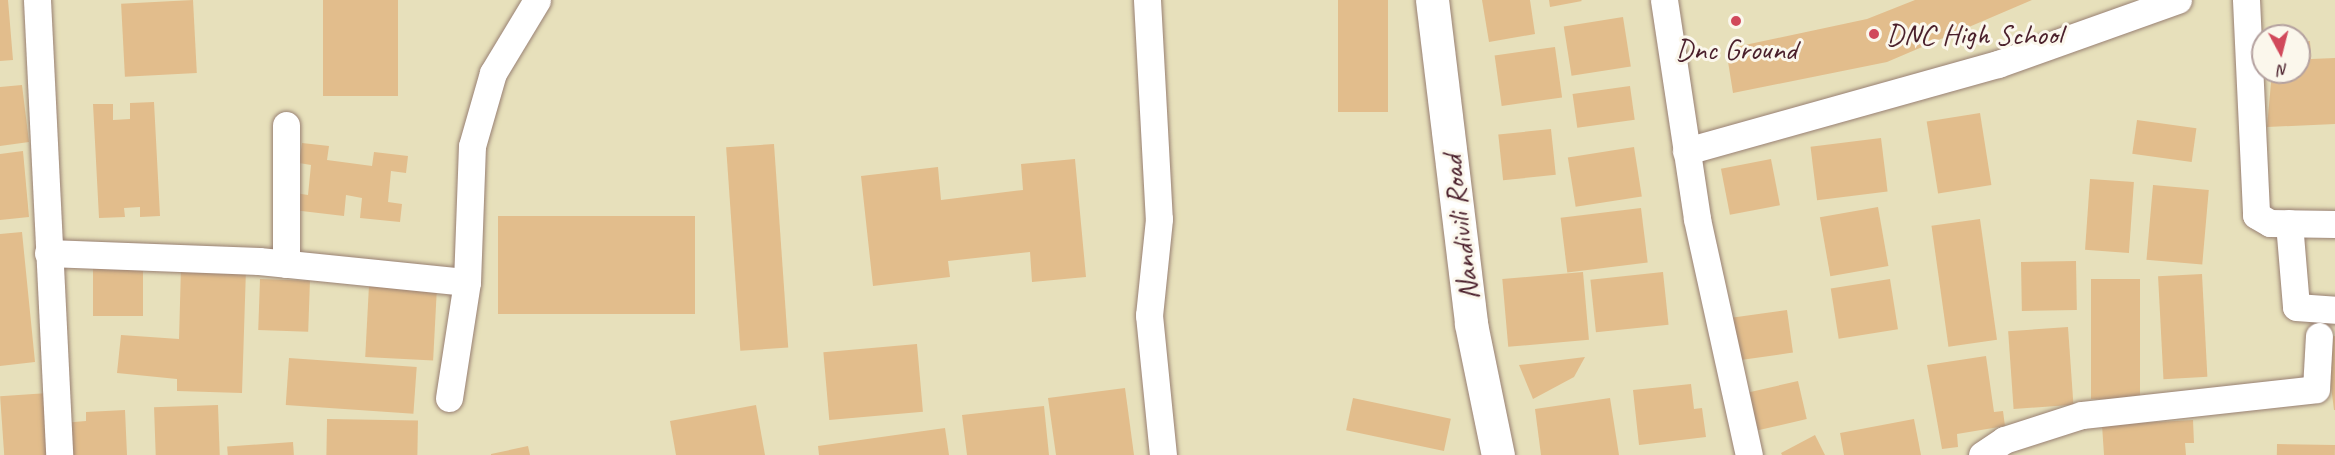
<!DOCTYPE html>
<html>
<head>
<meta charset="utf-8">
<style>
	body { margin:0 }
	#map { position:relative; width:2335px; height:455px; overflow:hidden; background:#e7e0bb; font-family:Caveat,sans-serif }
	div>[style] { position:absolute }
	[style*='--x'] { left:calc(var(--x)*1px); top:calc(var(--y)*1px); width:calc(var(--w)*1px); rotate:calc(var(--a)*1deg) }
	.building>* { inset:0; background:#e2bd8c; transform-origin:0 0 }
	.roads { filter:drop-shadow(0 0 2px #988073) drop-shadow(0 0 2px #988073) }
	.street>* { height:27px; margin:-13.5px; padding:0 13.5px; transform-origin:13.5px; border-radius:13.5px; background:#fff }
	.secondary>* { height:33px; margin:-16.5px; padding:0 16.5px; transform-origin:16.5px; border-radius:16.5px; background:#fff }
	.dots>* { width:16px; height:16px; translate:-50% -50%; box-sizing:border-box; border:3px solid #fbf7ec; border-radius:50% }
	span { translate:-50% -50%; white-space:nowrap; text-align:center; line-height:1.15; -webkit-text-stroke:6px #fbf7ec; paint-order:stroke }
	.poi-label { font-size:30px; color:#4a1f2b }
	.left { translate:0 -50%; text-align:left }
	.street-label { font-size:30px; color:#4a1f2b }
	.north { position:absolute; left:2251px; top:24px; width:60px; height:60px; box-sizing:border-box; background:#fbf7ec; border:2px solid #b4a19f; border-radius:50%; rotate:173deg; font-size:16px; font-weight:700; line-height:24px; text-align:center; color:#4a1f2b }
	.north::after { content:''; display:block; margin:auto; width:21px; height:27px; background:#d1495b; clip-path:polygon(50% 0,100% 100%,50% 72%,0 100%) }
</style>
</head>
<body>
<div id="map">
	<div class="building">
		<i style="clip-path:polygon(0 0,8px 0,13px 60px,0 61px)"></i>
		<i style="left:193px;top:0;width:73px;height:72px;rotate:87deg"></i>
		<i style="left:323px;top:0;width:75px;height:96px"></i>
		<i style="left:1338px;top:0;width:50px;height:112px"></i>
		<i style="clip-path:polygon(1482px 0,1530px 0,1535px 34px,1489px 42px)"></i>
		<i style="clip-path:polygon(1549px 0,1581px 0,1582px 1px,1550px 7px)"></i>
		<i style="clip-path:polygon(1915px 0,2032px 0,1887px 62px,1733px 93px,1726px 49px,1867px 19px)"></i>
		<i style="left:1623px;top:17px;width:50px;height:60px;rotate:81deg"></i>
		<i style="clip-path:polygon(2310px 41px,2311px 59px,2335px 58px,2335px 124px,2267px 127px,2272px 72px,2299px 72px,2299px 42px)"></i>
		<i style="left:1555px;top:47px;width:51px;height:61px;rotate:82deg"></i>
		<i style="clip-path:polygon(22px 85px,29px 142px,0 146px,0 87px)"></i>
		<i style="left:1630px;top:86px;width:34px;height:58px;rotate:82deg"></i>
		<i style="clip-path:polygon(154px 102px,160px 216px,140px 217px,140px 207px,124px 208px,125px 217px,99px 218px,93px 104px,113px 104px,113px 120px,130px 119px,130px 103px)"></i>
		<i style="left:1980px;top:113px;width:73px;height:54px;rotate:81deg"></i>
		<i style="left:2137px;top:120px;width:60px;height:34px;rotate:8deg"></i>
		<i style="left:1551px;top:129px;width:46px;height:53px;rotate:84deg"></i>
		<i style="left:1881px;top:138px;width:54px;height:71px;rotate:83deg"></i>
		<i style="clip-path:polygon(302px 143px,329px 146px,327px 160px,372px 166px,374px 152px,408px 156px,406px 173px,391px 171px,388px 202px,402px 204px,400px 222px,360px 218px,362px 198px,346px 195px,344px 216px,293px 210px,295px 193px,308px 195px,311px 165px,299px 163px)"></i>
		<i style="left:774px;top:144px;width:204px;height:48px;rotate:86deg"></i>
		<i style="left:1634px;top:147px;width:50px;height:67px;rotate:81deg"></i>
		<i style="clip-path:polygon(23px 151px,29px 217px,0 220px,0 154px)"></i>
		<i style="clip-path:polygon(1075px 159px,1086px 277px,1032px 282px,1030px 252px,948px 261px,950px 277px,873px 286px,861px 176px,938px 167px,941px 200px,1023px 190px,1021px 164px)"></i>
		<i style="left:1771px;top:159px;width:47px;height:51px;rotate:79deg"></i>
		<i style="left:2090px;top:179px;width:44px;height:71px;rotate:4deg"></i>
		<i style="left:2153px;top:185px;width:56px;height:75px;rotate:5deg"></i>
		<i style="left:1878px;top:207px;width:60px;height:59px;rotate:80deg"></i>
		<i style="left:1641px;top:208px;width:55px;height:81px;rotate:83deg"></i>
		<i style="left:695px;top:216px;width:98px;height:197px;rotate:90deg"></i>
		<i style="left:1980px;top:219px;width:122px;height:49px;rotate:82deg"></i>
		<i style="clip-path:polygon(22px 232px,35px 362px,0 366px,0 234px)"></i>
		<i style="left:93px;top:260px;width:50px;height:56px"></i>
		<i style="left:2076px;top:261px;width:49px;height:55px;rotate:89deg"></i>
		<i style="clip-path:polygon(181px 267px,246px 269px,242px 393px,177px 391px,177px 379px,117px 373px,121px 335px,179px 339px)"></i>
		<i style="left:1583px;top:272px;width:68px;height:81px;rotate:85deg"></i>
		<i style="left:1663px;top:272px;width:53px;height:73px;rotate:84deg"></i>
		<i style="left:2202px;top:274px;width:103px;height:44px;rotate:87deg"></i>
		<i style="left:260px;top:279px;width:50px;height:51px;rotate:2deg"></i>
		<i style="left:1890px;top:279px;width:51px;height:60px;rotate:81deg"></i>
		<i style="left:2091px;top:279px;width:49px;height:120px"></i>
		<i style="left:369px;top:285px;width:68px;height:72px;rotate:3deg"></i>
		<i style="left:1787px;top:310px;width:43px;height:58px;rotate:82deg"></i>
		<i style="left:2068px;top:327px;width:78px;height:60px;rotate:86deg"></i>
		<i style="clip-path:polygon(2335px 336px,2335px 410px,2334px 410px,2325px 338px)"></i>
		<i style="left:917px;top:344px;width:68px;height:94px;rotate:85deg"></i>
		<i style="clip-path:polygon(1986px 356px,1994px 412px,2003px 411px,2005px 426px,1957px 434px,1958px 447px,1942px 449px,1927px 365px)"></i>
		<i style="clip-path:polygon(1585px 357px,1574px 377px,1533px 399px,1519px 365px)"></i>
		<i style="left:289px;top:358px;width:128px;height:47px;rotate:4deg"></i>
		<i style="left:1798px;top:381px;width:39px;height:50px;rotate:77deg"></i>
		<i style="clip-path:polygon(1691px 384px,1694px 409px,1702px 408px,1706px 437px,1639px 445px,1633px 390px)"></i>
		<i style="clip-path:polygon(1125px 388px,1134px 455px,1056px 455px,1048px 398px)"></i>
		<i style="left:48px;top:393px;width:62px;height:48px;rotate:86deg"></i>
		<i style="left:1353px;top:398px;width:100px;height:33px;rotate:12deg"></i>
		<i style="clip-path:polygon(1610px 398px,1619px 455px,1541px 455px,1535px 409px)"></i>
		<i style="left:218px;top:405px;width:50px;height:64px;rotate:88deg"></i>
		<i style="clip-path:polygon(756px 405px,765px 455px,676px 455px,670px 421px)"></i>
		<i style="clip-path:polygon(1044px 406px,1049px 455px,967px 455px,962px 415px)"></i>
		<i style="clip-path:polygon(125px 410px,127px 455px,63px 455px,62px 423px,86px 421px,86px 412px)"></i>
		<i style="left:327px;top:419px;width:91px;height:36px;rotate:1deg"></i>
		<i style="clip-path:polygon(1914px 419px,1921px 455px,1844px 455px,1840px 433px)"></i>
		<i style="clip-path:polygon(2193px 420px,2194px 443px,2185px 443px,2186px 455px,2104px 455px,2102px 425px)"></i>
		<i style="clip-path:polygon(945px 428px,949px 455px,819px 455px,818px 446px)"></i>
		<i style="clip-path:polygon(1815px 435px,1825px 455px,1782px 455px,1781px 453px)"></i>
		<i style="left:293px;top:442px;width:13px;height:66px;rotate:86deg"></i>
		<i style="left:2277px;top:444px;width:58px;height:11px;rotate:1deg"></i>
		<i style="clip-path:polygon(528px 446px,530px 455px,491px 455px,491px 454px)"></i>
	</div>
	<div class="roads">
		<div class="street">
			<i style="--x:37;--y:0;--w:456;--a:87.2"></i>
			<i style="--x:1147;--y:0;--w:219;--a:86.9"></i>
			<i style="--x:1159;--y:219;--w:97;--a:95.9"></i>
			<i style="--x:1149;--y:315;--w:141;--a:84.3"></i>
			<i style="--x:1664;--y:0;--w:221;--a:81.4"></i>
			<i style="--x:1697;--y:219;--w:242;--a:77.6"></i>
			<i style="--x:2246;--y:0;--w:215;--a:87.3"></i>
			<i style="--x:2256;--y:215;--w:16;--a:30"></i>
			<i style="--x:2270;--y:223;--w:65;--a:0.9"></i>
			<i style="--x:1686;--y:151;--w:324;--a:-15.6"></i>
			<i style="--x:1998;--y:64;--w:191;--a:-19.6"></i>
			<i style="--x:2289;--y:223;--w:84;--a:85.2"></i>
			<i style="--x:2296;--y:307;--w:39;--a:4"></i>
			<i style="--x:48;--y:253;--w:211;--a:2.2"></i>
			<i style="--x:259;--y:261;--w:209;--a:5.8"></i>
			<i style="--x:286;--y:264;--w:139;--a:-90"></i>
			<i style="--x:449;--y:398;--w:117;--a:-81.2"></i>
			<i style="--x:467;--y:282;--w:136;--a:-87.9"></i>
			<i style="--x:472;--y:146;--w:76;--a:-74"></i>
			<i style="--x:493;--y:73;--w:85;--a:-58.9"></i>
			<i style="--x:1982;--y:455;--w:27;--a:-34"></i>
			<i style="--x:2004;--y:440;--w:82;--a:-17.8"></i>
			<i style="--x:2082;--y:415;--w:235;--a:-6.3"></i>
			<i style="--x:2316;--y:389;--w:53;--a:-86.8"></i>
		</div>
		<div class="secondary">
			<i style="--x:1432;--y:0;--w:326;--a:83.1"></i>
			<i style="--x:1471;--y:324;--w:134;--a:78.4"></i>
		</div>
	</div>
	<div class="dots">
		<i style="left:1736px;top:21px;background:#d1495b"></i>
		<i style="left:1874px;top:34px;background:#d1495b"></i>
	</div>
	<div class="poi-label">
		<span class="left" style="left:1886px;top:34px">DNC High School</span>
		<span style="left:1736px;top:49px">Dnc Ground</span>
	</div>
	<div class="street-label">
		<span style="left:1460px;top:228px;rotate:-97deg">Nandivili Road</span>
	</div>
	<div class="north">N</div>
</div>
</body>
</html>
